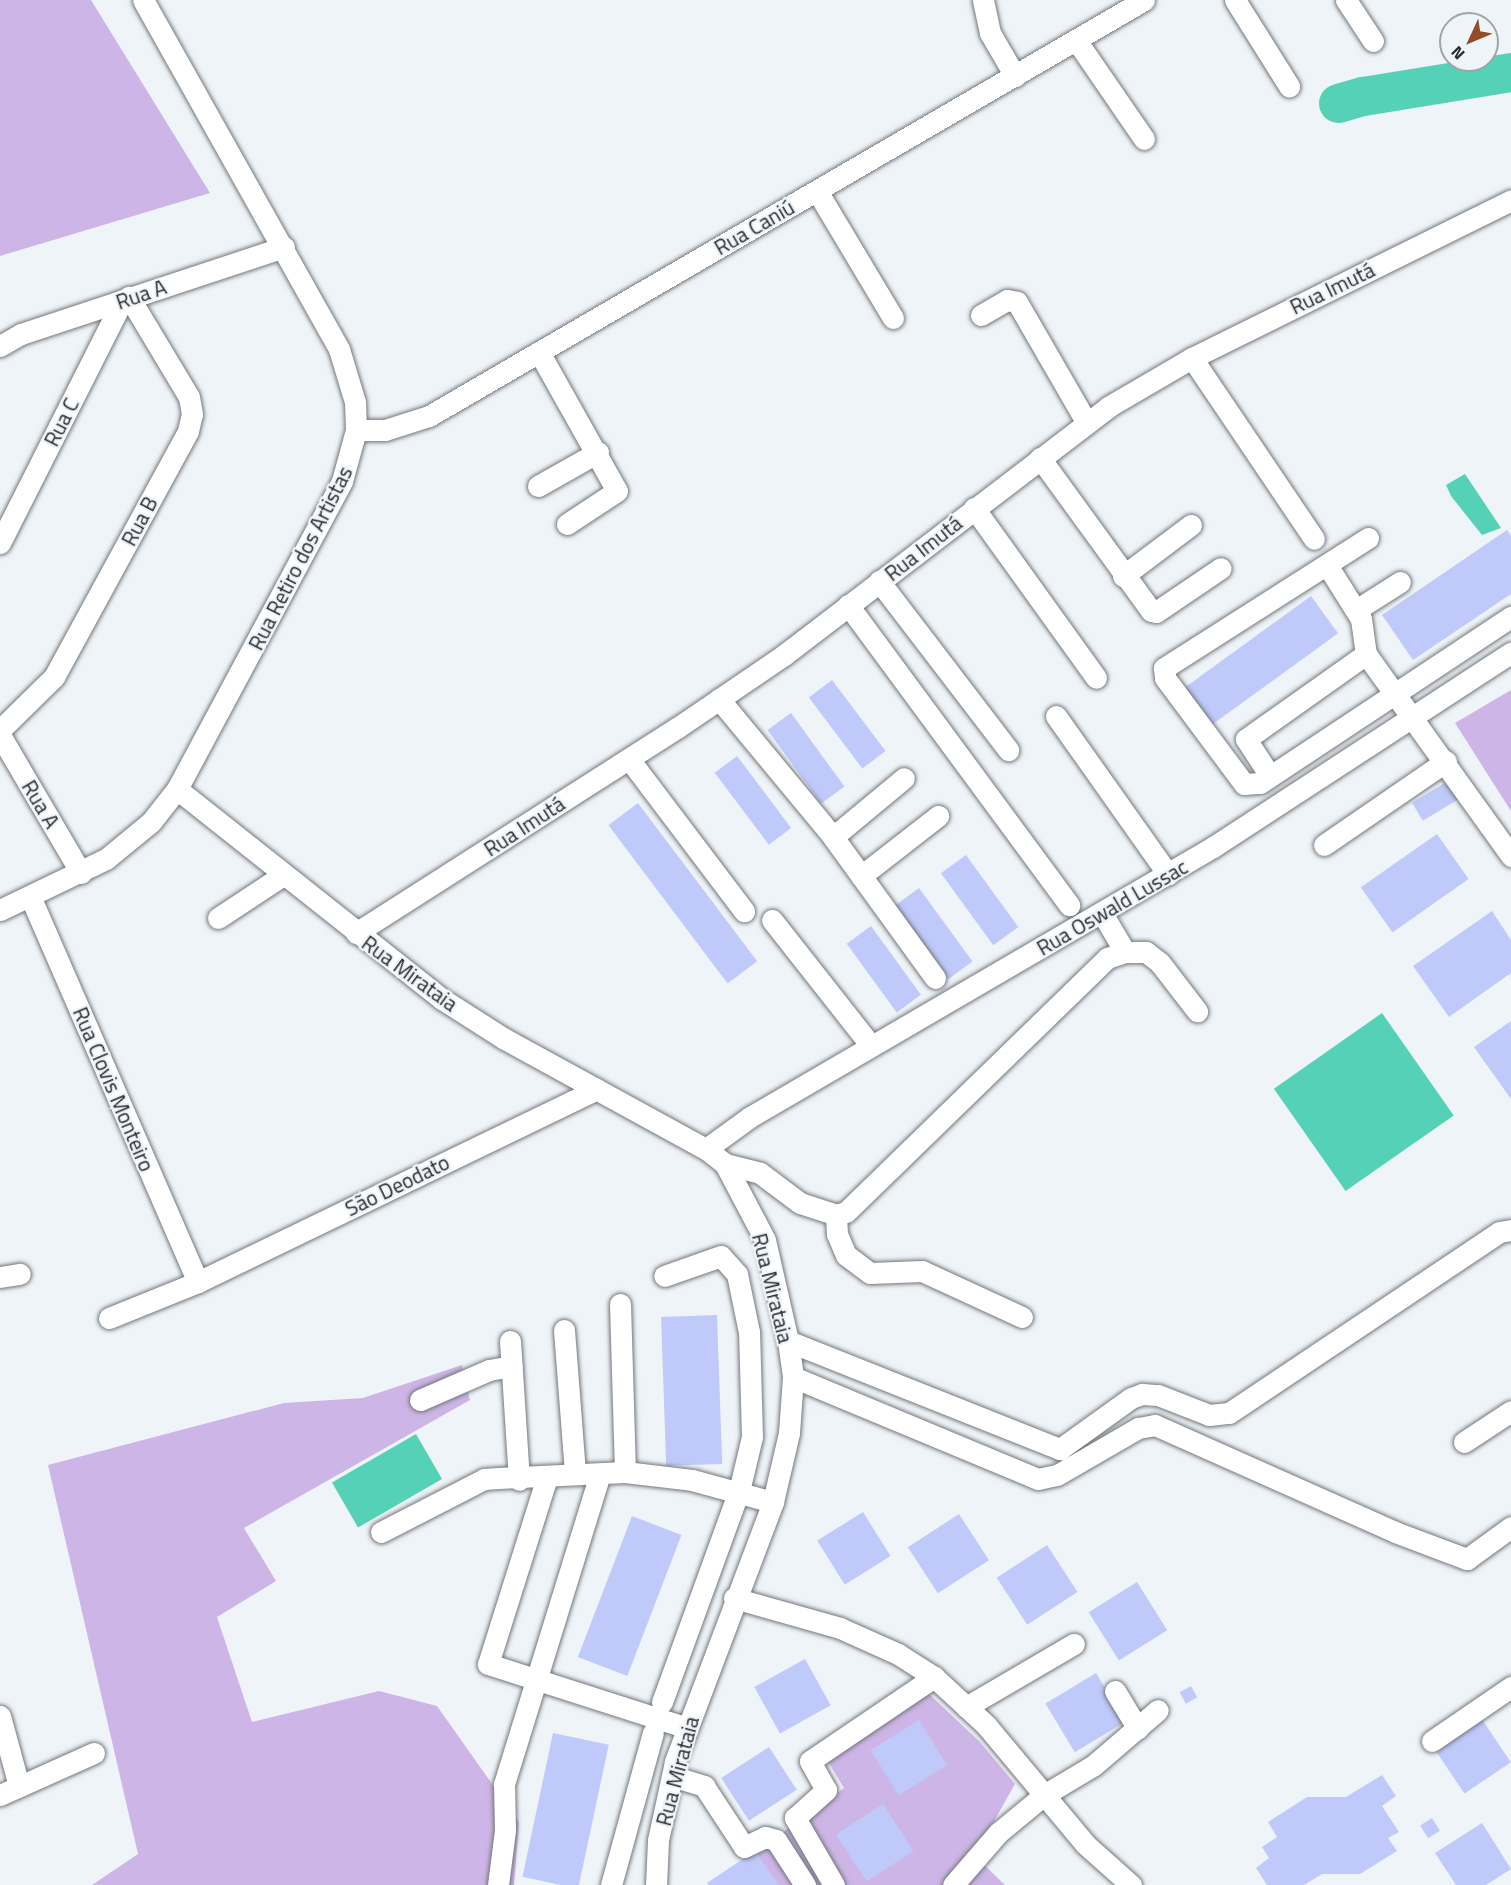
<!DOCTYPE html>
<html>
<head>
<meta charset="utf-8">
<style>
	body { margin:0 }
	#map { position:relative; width:1511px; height:1885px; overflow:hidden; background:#eff4f9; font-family:"Titillium Web",sans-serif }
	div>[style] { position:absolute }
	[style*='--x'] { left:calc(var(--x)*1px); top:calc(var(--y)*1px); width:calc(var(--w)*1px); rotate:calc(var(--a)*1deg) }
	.green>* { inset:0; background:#ceb5e7 }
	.water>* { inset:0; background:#54d1b7; transform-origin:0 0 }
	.river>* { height:39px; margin:-19.5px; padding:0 19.5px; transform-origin:19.5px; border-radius:19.5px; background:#54d1b7 }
	.building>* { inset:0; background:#bfcafb; transform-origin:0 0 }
	.roads { filter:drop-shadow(0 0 2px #73777b) drop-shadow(0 0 2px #73777b) }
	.minor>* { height:21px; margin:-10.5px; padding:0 10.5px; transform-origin:10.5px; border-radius:10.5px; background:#fff }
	span { translate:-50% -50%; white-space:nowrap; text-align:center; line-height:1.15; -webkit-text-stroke:4.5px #eff4f9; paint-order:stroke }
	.street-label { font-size:21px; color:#292b2d }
	.north { position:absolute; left:1439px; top:12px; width:60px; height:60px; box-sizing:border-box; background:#eff4f9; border:2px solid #a0a4a7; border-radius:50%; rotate:226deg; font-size:16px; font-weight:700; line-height:24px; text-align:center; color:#292b2d }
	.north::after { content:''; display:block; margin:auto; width:21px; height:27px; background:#934b28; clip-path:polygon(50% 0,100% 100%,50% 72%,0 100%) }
</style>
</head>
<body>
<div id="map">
	<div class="green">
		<i style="clip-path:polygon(0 0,91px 0,210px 193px,0 256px)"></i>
		<i style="clip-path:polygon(1511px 690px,1511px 811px,1455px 723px)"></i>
		<i style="clip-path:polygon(462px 1365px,470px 1400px,244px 1528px,276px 1581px,217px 1617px,252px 1722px,379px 1691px,437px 1706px,519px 1822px,514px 1885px,92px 1885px,138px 1854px,48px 1465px,284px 1403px,363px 1398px)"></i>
		<i style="clip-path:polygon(928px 1693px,980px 1742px,1015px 1784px,993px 1823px,946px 1885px,710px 1885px,844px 1788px,824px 1755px)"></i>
		<i style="clip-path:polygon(978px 1859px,1005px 1885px,961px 1885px)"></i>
	</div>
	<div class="water">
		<i style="clip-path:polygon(1465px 474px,1501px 528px,1482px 535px,1451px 496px,1446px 485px)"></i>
		<i style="left:1382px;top:1013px;width:125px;height:132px;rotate:55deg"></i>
		<i style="left:416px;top:1434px;width:52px;height:97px;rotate:60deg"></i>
	</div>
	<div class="river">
		<i style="--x:1338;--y:103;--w:26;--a:-16"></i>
		<i style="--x:1363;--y:96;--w:150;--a:-9.2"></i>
	</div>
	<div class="building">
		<i style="clip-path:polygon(1507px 530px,1511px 536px,1511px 594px,1413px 660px,1382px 615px)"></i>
		<i style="left:1311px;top:596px;width:46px;height:158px;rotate:54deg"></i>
		<i style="left:832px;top:680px;width:89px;height:29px;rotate:53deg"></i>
		<i style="left:791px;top:713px;width:91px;height:29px;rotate:54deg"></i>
		<i style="left:737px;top:756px;width:90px;height:28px;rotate:53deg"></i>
		<i style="left:1448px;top:781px;width:21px;height:42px;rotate:59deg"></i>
		<i style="left:638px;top:803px;width:198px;height:37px;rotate:53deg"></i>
		<i style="left:1437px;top:834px;width:55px;height:93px;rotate:55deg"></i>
		<i style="left:966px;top:855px;width:89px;height:31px;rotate:54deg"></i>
		<i style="left:919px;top:888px;width:91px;height:30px;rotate:54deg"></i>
		<i style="clip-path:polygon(1492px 911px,1511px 940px,1511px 973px,1449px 1017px,1413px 966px)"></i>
		<i style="left:871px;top:926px;width:85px;height:30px;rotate:54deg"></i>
		<i style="clip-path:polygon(1511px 1021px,1511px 1099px,1474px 1047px)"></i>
		<i style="left:717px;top:1315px;width:149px;height:56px;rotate:88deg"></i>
		<i style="left:863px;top:1512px;width:52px;height:54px;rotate:58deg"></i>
		<i style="left:959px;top:1514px;width:55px;height:61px;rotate:57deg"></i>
		<i style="left:632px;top:1516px;width:53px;height:151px;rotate:21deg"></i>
		<i style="left:1047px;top:1545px;width:56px;height:60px;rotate:57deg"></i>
		<i style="left:1137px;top:1582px;width:57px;height:57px;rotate:58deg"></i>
		<i style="left:805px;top:1659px;width:53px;height:58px;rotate:61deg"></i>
		<i style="left:1096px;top:1673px;width:57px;height:59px;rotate:59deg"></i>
		<i style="left:1191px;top:1686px;width:13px;height:13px;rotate:61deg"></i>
		<i style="left:1479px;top:1715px;width:57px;height:56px;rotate:56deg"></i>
		<i style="left:919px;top:1720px;width:53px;height:57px;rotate:58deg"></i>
		<i style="left:553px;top:1733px;width:57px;height:147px;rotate:12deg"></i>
		<i style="left:769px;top:1747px;width:51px;height:57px;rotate:57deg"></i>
		<i style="clip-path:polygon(1382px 1775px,1396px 1796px,1382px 1806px,1399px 1832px,1388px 1838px,1397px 1851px,1360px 1874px,1322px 1874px,1304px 1885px,1267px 1885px,1256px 1868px,1269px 1858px,1262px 1847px,1277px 1837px,1268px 1822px,1307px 1797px,1346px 1797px)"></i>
		<i style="left:883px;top:1804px;width:56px;height:56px;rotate:57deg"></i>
		<i style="left:1432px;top:1818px;width:15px;height:14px;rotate:58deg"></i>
		<i style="clip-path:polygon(1482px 1823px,1511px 1869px,1486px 1885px,1456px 1885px,1435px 1853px)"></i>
		<i style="clip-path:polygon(755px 1851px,779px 1885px,709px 1885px,707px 1883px)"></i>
	</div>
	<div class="roads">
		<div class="minor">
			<i style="--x:983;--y:0;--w:34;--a:78"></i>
			<i style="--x:990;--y:33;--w:50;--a:59.8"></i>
			<i style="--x:1235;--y:0;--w:102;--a:57.9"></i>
			<i style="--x:1346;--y:0;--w:49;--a:56.6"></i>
			<i style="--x:1076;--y:40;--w:120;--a:55.5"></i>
			<i style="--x:817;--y:191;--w:148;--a:59.1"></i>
			<i style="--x:981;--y:315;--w:30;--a:-30"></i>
			<i style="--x:1007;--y:300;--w:10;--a:11"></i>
			<i style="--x:1017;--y:302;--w:140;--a:60"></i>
			<i style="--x:0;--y:346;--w:24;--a:-30"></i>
			<i style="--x:21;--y:334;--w:277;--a:-18.3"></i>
			<i style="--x:539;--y:352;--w:159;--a:60.7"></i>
			<i style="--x:617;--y:491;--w:60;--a:146.6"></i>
			<i style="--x:1192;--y:358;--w:218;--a:56"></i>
			<i style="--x:356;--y:430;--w:29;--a:0"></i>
			<i style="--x:385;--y:430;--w:46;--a:-17.7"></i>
			<i style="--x:429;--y:416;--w:827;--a:-30.19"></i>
			<i style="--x:1040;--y:458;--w:189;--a:54"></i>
			<i style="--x:1151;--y:611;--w:5;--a:11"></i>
			<i style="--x:1156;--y:612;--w:78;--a:-34.1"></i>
			<i style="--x:538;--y:486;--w:69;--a:-29.5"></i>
			<i style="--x:974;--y:508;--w:209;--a:54.3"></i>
			<i style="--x:1368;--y:538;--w:242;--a:147.5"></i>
			<i style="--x:1164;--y:668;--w:10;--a:84"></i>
			<i style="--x:1165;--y:678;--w:132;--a:53.3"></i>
			<i style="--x:1244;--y:784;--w:16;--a:-4"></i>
			<i style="--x:1260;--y:783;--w:301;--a:-33.5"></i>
			<i style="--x:0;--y:543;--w:272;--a:-63.2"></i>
			<i style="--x:1327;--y:565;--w:64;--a:57.8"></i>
			<i style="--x:1361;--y:619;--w:35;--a:82"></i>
			<i style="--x:1366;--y:654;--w:249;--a:54.3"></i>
			<i style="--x:1123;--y:576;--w:85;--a:-36.9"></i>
			<i style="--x:879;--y:581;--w:213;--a:52.6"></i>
			<i style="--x:848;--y:605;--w:373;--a:53.6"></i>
			<i style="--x:1356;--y:610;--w:52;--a:-32.5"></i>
			<i style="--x:719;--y:699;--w:179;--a:50.4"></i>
			<i style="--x:833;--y:837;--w:174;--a:54.1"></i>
			<i style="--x:1056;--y:716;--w:194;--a:54.7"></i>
			<i style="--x:0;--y:730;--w:76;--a:-44.5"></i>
			<i style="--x:54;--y:677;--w:280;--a:-61.4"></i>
			<i style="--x:188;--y:431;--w:17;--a:-77"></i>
			<i style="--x:192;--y:414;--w:17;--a:-100"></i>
			<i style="--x:189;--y:397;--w:117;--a:-121"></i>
			<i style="--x:0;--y:735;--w:160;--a:59.6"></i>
			<i style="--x:629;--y:759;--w:191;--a:52.9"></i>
			<i style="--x:1270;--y:776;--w:44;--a:-123"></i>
			<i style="--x:1246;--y:739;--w:147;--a:-35.3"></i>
			<i style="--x:177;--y:789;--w:338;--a:38.4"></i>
			<i style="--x:442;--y:999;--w:72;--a:32.6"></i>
			<i style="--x:503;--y:1038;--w:231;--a:28.7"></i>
			<i style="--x:706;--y:1149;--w:24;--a:38"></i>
			<i style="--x:725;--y:1164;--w:86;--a:62.2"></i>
			<i style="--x:765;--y:1240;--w:104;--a:77.2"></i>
			<i style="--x:788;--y:1341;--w:36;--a:82"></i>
			<i style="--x:793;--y:1377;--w:56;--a:94.1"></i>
			<i style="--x:789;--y:1433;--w:71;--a:103.1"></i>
			<i style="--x:773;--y:1502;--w:278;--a:110.7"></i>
			<i style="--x:675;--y:1762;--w:80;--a:102.3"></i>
			<i style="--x:658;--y:1840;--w:45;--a:92.5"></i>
			<i style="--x:833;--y:837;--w:92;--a:-39.7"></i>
			<i style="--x:1324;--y:845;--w:148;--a:-34.5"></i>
			<i style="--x:861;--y:876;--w:98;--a:-37.9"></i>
			<i style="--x:30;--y:896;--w:421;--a:66.5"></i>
			<i style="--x:0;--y:910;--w:118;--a:-25.7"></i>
			<i style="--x:106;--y:859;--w:58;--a:-39.4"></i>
			<i style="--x:151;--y:822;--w:42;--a:-51.8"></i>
			<i style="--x:177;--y:789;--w:349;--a:-61.8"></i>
			<i style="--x:342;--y:481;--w:53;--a:-74.6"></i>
			<i style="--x:356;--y:430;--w:28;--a:-92"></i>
			<i style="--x:355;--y:402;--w:55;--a:-106.8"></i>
			<i style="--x:339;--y:349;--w:400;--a:-119.3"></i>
			<i style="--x:1102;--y:913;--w:45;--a:59.5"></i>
			<i style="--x:218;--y:918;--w:78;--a:-33.5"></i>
			<i style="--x:772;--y:920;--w:160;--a:51.8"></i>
			<i style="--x:356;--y:933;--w:381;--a:-32.6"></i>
			<i style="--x:677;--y:728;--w:130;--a:-34.3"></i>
			<i style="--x:784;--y:655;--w:408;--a:-37.4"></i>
			<i style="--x:1108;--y:407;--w:97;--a:-30.3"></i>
			<i style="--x:1192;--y:358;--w:356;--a:-26.3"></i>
			<i style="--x:706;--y:1149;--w:54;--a:-36"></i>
			<i style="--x:750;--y:1117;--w:536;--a:-30.25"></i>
			<i style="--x:1213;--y:847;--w:356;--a:-33.1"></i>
			<i style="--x:725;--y:1164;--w:36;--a:14"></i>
			<i style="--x:760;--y:1173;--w:50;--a:36.9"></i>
			<i style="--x:800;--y:1203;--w:38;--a:18"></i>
			<i style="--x:836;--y:1215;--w:10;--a:-17"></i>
			<i style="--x:846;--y:1212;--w:364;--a:-44.2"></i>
			<i style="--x:1107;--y:958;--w:19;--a:-18"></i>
			<i style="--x:1125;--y:952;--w:21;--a:0"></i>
			<i style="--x:1146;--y:952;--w:18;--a:38"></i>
			<i style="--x:1160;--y:963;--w:61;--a:52.4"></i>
			<i style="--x:836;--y:1215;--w:19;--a:87"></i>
			<i style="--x:837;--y:1234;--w:23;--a:67"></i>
			<i style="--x:846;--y:1255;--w:30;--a:37"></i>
			<i style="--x:870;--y:1273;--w:52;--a:-2.2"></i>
			<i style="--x:922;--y:1271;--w:110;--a:24.7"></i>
			<i style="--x:0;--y:1277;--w:20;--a:-9"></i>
			<i style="--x:620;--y:1304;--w:168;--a:88.3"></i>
			<i style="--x:109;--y:1318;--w:96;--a:-22"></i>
			<i style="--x:198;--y:1282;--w:443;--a:-25.8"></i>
			<i style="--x:564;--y:1330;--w:144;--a:85.6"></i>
			<i style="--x:510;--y:1341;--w:139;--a:86.3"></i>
			<i style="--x:788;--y:1341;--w:293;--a:21.7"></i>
			<i style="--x:1060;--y:1449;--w:87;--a:-35.7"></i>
			<i style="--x:1131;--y:1398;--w:12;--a:-20"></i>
			<i style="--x:1142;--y:1394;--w:16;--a:4"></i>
			<i style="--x:1158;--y:1395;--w:55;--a:21.4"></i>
			<i style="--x:1209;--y:1415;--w:20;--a:-6"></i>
			<i style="--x:1229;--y:1413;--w:325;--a:-33.8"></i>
			<i style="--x:1499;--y:1232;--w:12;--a:-9"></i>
			<i style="--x:793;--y:1377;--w:265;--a:22.6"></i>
			<i style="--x:1038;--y:1479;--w:19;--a:-12"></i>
			<i style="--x:1057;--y:1475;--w:94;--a:-30.1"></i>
			<i style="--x:1138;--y:1428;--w:17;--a:-10"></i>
			<i style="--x:1155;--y:1425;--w:263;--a:24"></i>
			<i style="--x:1395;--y:1532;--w:77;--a:20.6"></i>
			<i style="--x:1467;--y:1559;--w:54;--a:-36"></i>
			<i style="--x:420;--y:1400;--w:75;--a:-23.5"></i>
			<i style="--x:489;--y:1370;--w:23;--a:-10"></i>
			<i style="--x:1464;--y:1442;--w:56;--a:-33.4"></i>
			<i style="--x:547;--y:1477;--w:196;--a:107.5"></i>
			<i style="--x:488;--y:1664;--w:209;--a:17.8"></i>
			<i style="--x:381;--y:1532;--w:116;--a:-27.2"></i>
			<i style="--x:484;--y:1479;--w:14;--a:-4"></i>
			<i style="--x:498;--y:1478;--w:127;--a:-2.7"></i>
			<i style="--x:625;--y:1472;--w:67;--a:6.8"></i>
			<i style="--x:692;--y:1480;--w:84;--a:15.2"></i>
			<i style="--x:734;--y:1598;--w:110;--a:15.8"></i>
			<i style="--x:840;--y:1628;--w:64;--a:24.1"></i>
			<i style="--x:898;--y:1654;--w:43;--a:32.6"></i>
			<i style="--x:934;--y:1677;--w:71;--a:42.7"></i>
			<i style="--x:986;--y:1725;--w:155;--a:50.2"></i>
			<i style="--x:1085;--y:1844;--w:62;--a:41.7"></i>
			<i style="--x:1115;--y:1691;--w:44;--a:58.8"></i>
			<i style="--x:662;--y:1702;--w:225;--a:-70"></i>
			<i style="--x:739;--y:1491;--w:56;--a:-76.5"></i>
			<i style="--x:752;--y:1437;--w:105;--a:-91.6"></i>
			<i style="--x:749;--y:1332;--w:59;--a:-101.7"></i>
			<i style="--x:737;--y:1274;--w:24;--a:-132"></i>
			<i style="--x:721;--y:1256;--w:60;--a:160.7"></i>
			<i style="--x:966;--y:1707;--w:125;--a:-30.3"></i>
			<i style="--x:0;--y:1716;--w:73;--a:74.8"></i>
			<i style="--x:1432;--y:1741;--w:96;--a:-34.4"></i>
			<i style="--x:672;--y:1776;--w:34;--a:17"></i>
			<i style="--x:704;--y:1786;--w:73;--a:56.7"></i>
			<i style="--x:744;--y:1847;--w:23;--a:-25"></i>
			<i style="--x:765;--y:1837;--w:11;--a:15"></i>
			<i style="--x:776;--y:1840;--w:54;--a:57.2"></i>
			<i style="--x:0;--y:1795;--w:103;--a:-24.1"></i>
			<i style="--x:498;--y:1885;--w:55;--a:-82.7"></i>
			<i style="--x:505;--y:1830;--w:46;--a:-91.2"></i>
			<i style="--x:504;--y:1784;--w:325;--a:-72.8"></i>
			<i style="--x:611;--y:1885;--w:158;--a:-74.6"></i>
			<i style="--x:834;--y:1885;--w:78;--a:-120.2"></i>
			<i style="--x:795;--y:1818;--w:42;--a:-42.1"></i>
			<i style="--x:826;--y:1790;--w:33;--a:-119"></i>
			<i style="--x:810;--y:1761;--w:150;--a:-34.1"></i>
			<i style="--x:953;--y:1885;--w:69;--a:-49.1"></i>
			<i style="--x:998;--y:1833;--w:60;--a:-39.6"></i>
			<i style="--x:1044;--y:1795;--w:58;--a:-31"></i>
			<i style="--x:1094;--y:1765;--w:84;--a:-40.7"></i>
		</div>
	</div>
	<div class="street-label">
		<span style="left:754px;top:227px;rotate:-30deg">Rua Caniú</span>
		<span style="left:1332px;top:288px;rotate:-26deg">Rua Imutá</span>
		<span style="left:141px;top:294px;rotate:-19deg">Rua A</span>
		<span style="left:61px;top:422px;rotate:-63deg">Rua C</span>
		<span style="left:139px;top:521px;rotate:-62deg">Rua B</span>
		<span style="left:923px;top:548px;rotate:-38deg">Rua Imutá</span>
		<span style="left:300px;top:558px;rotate:-63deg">Rua Retiro dos Artistas</span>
		<span style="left:41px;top:804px;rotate:59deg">Rua A</span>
		<span style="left:524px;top:826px;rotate:-33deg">Rua Imutá</span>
		<span style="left:1112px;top:907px;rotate:-30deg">Rua Oswald Lussac</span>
		<span style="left:410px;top:973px;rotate:36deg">Rua Mirataia</span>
		<span style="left:114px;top:1089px;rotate:67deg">Rua Clovis Monteiro</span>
		<span style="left:397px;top:1185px;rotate:-26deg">São Deodato</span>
		<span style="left:773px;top:1288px;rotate:76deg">Rua Mirataia</span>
		<span style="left:677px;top:1771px;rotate:-75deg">Rua Mirataia</span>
	</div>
	<div class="north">N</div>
</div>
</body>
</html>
